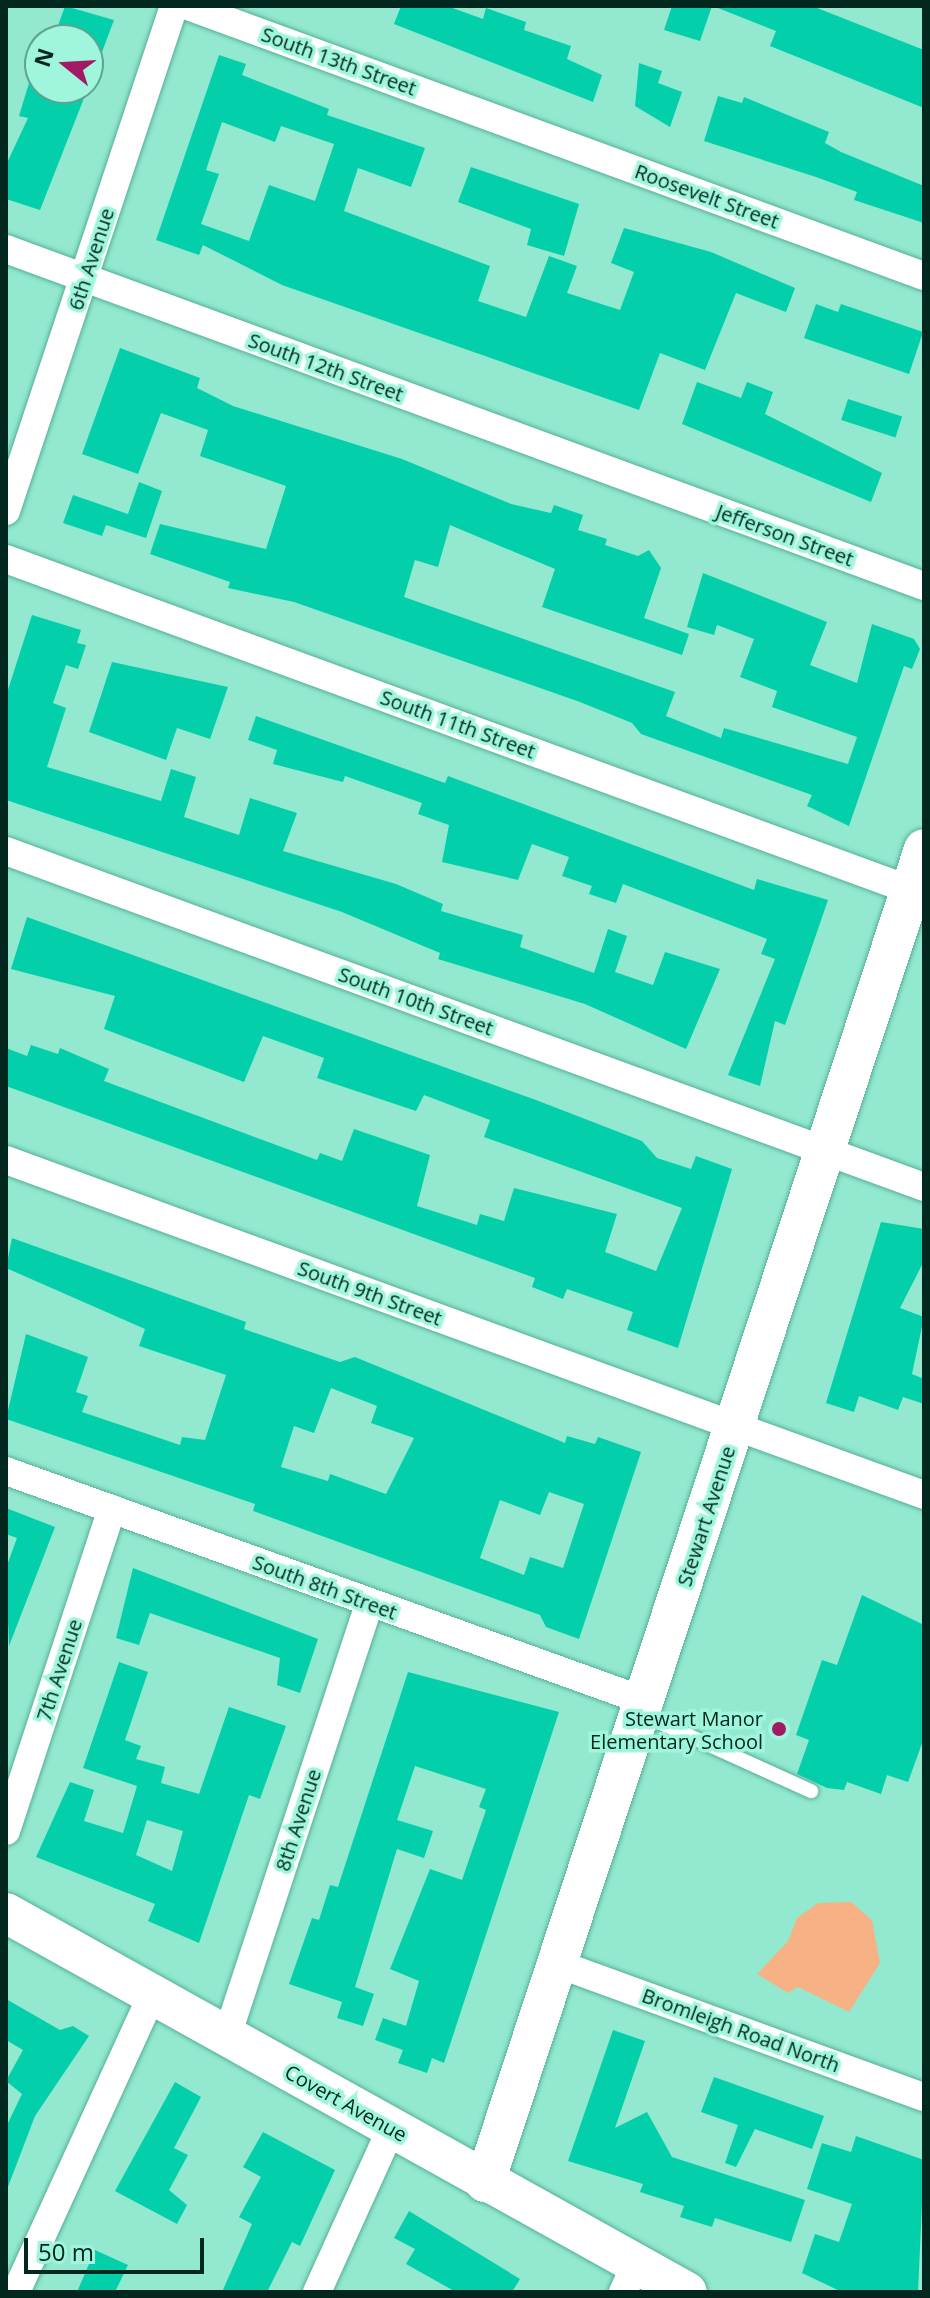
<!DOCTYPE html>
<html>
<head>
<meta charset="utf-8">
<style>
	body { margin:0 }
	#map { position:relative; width:930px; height:2298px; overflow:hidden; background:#92e9d0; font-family:"Open Sans",sans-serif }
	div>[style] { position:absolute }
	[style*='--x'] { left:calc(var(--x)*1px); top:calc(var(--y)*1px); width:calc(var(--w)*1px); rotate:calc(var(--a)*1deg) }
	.green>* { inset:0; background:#f6b285 }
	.building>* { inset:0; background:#03cfab; transform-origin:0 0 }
	.roads { filter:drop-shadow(0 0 2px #57ae97) drop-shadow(0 0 2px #57ae97) }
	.lane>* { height:14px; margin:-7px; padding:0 7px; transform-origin:7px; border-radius:7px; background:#fff }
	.street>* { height:28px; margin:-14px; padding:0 14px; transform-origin:14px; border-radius:14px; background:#fff }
	.secondary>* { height:40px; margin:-20px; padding:0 20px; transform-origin:20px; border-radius:20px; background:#fff }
	.dots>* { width:22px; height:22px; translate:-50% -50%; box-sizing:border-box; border:4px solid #9ff6dd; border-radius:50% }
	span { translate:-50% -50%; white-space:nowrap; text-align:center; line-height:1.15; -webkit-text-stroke:7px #9ff6dd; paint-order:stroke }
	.street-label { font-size:20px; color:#01271f }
	.poi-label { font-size:20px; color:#01271f }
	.right { translate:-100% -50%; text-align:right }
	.frame { position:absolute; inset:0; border:8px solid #01271f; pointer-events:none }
	.north { position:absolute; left:24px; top:24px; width:80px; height:80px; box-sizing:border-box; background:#9ff6dd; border:2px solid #60a391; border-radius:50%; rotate:288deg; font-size:22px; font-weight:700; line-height:32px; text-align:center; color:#01271f }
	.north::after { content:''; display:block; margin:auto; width:28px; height:36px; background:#a31a64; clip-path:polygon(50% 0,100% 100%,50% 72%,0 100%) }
	.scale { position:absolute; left:24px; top:2238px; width:180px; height:36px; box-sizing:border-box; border:4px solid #01271f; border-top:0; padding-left:10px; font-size:24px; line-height:28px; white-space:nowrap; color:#01271f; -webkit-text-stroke:6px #9ff6dd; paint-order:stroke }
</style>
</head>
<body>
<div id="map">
	<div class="green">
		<i style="clip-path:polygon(851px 1902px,872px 1920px,880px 1963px,849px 2012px,798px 1987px,788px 1993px,757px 1974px,788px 1941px,797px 1918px,818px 1903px)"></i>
	</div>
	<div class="building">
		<i style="clip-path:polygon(65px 6px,114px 20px,90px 84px,88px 40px,53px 40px)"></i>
		<i style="clip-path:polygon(401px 6px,447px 6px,483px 19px,486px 8px,526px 22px,524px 30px,571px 46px,567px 59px,602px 75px,593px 102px,394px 24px)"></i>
		<i style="clip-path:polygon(672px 6px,712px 6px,700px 41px,664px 30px)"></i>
		<i style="clip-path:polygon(713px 6px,812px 6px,924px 50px,924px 108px,770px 46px,776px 31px)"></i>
		<i style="clip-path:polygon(evenodd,219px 55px,246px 64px,242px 75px,329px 109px,327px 115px,425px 148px,411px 187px,358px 168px,344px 211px,490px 266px,478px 301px,526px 317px,549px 256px,577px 266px,567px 293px,620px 310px,634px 272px,611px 263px,624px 228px,711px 252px,795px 288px,786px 312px,736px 293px,705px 370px,660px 353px,639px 410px,282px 285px,203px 245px,199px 255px,156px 240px,219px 55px,222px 122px,275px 142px,281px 126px,334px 144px,315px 201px,269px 185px,249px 241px,201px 224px,219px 174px,206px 170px,222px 122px)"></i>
		<i style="clip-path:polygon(639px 63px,662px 71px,658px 83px,682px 92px,670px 127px,635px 106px)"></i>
		<i style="clip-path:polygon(29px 83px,88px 88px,40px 210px,6px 199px,6px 165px,28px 118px,19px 116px)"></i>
		<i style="clip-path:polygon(718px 96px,742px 103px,744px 97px,829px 132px,825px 143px,841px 152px,924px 186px,924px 223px,854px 200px,857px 192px,816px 177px,704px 141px)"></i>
		<i style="clip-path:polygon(471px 167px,579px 204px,564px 256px,527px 245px,531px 229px,458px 202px)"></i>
		<i style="clip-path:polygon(816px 304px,838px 312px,841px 304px,923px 332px,909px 374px,804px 338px)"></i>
		<i style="clip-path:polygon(120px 348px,200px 378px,197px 388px,233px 406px,402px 459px,511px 504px,551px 513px,554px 505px,583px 515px,578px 530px,607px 539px,605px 545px,638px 556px,649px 550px,661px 568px,644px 618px,689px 634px,682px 655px,542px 607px,555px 569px,450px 525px,438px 567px,415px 560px,404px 597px,675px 692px,666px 716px,721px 738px,724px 728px,848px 764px,857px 737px,772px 707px,777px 691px,740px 677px,754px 639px,717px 625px,714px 635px,687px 627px,703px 573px,827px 622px,810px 665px,857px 683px,872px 624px,914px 639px,920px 649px,912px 669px,904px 666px,849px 826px,807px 806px,812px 795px,641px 734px,632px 723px,580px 702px,294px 602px,228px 588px,230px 582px,150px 554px,160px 524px,266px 549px,286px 486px,200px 456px,208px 430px,161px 413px,138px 474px,82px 454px)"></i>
		<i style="clip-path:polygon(697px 382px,741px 398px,747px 382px,773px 392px,765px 414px,882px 473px,871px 502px,682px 424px)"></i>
		<i style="left:848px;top:399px;width:57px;height:22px;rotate:18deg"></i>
		<i style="clip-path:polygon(139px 482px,162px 491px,146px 538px,106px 525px,102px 536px,63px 523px,73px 495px,128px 514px)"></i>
		<i style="clip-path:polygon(32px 615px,81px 630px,77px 643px,86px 645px,78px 669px,66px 665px,53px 703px,66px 708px,47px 767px,161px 801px,171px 769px,196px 777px,184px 817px,239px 835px,250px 798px,297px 813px,283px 851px,396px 884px,443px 904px,441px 911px,523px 935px,520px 947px,594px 973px,608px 929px,627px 936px,615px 972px,653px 985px,665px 952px,720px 969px,686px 1049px,585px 1004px,438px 959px,440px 953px,342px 912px,6px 800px,6px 696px)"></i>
		<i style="clip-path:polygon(112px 662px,228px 687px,210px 739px,177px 728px,166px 760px,89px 732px)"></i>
		<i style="clip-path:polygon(256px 716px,445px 783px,448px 776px,754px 890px,757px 879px,828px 900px,785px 1025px,775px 1021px,760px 1086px,728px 1075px,775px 959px,761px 954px,767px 939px,623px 884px,616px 903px,589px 894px,592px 886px,562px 876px,569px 857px,532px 844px,518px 880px,442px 862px,449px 825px,418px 814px,422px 803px,345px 776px,343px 782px,273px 764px,277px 750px,248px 740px)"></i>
		<i style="clip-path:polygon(27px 917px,536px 1100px,642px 1141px,657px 1158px,691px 1169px,696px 1156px,732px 1169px,678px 1348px,627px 1330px,633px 1312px,567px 1289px,563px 1299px,532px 1287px,535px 1278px,6px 1086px,6px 1048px,27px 1056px,31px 1045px,58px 1054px,60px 1048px,109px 1069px,104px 1081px,317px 1160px,320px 1153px,342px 1161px,354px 1129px,430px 1155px,417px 1206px,477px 1225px,480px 1214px,504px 1221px,514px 1188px,617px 1214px,605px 1252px,656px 1271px,682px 1208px,484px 1137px,490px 1120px,424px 1095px,416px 1111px,317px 1078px,324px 1058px,263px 1036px,244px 1082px,104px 1029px,115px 996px,11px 969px)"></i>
		<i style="clip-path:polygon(881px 1222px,924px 1229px,924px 1261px,900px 1308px,924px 1317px,912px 1374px,924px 1379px,924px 1404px,903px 1397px,898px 1410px,859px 1396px,854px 1412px,826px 1403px)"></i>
		<i style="clip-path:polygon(evenodd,12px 1238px,246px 1322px,244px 1329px,340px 1362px,355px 1357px,565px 1443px,567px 1436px,595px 1444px,598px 1437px,641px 1452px,579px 1639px,546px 1627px,540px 1615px,253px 1511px,255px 1504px,6px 1419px,26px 1334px,88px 1357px,76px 1392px,88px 1396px,82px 1412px,180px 1445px,182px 1437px,205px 1440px,226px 1375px,139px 1346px,145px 1329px,6px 1268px,12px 1238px,331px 1388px,377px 1406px,371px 1423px,414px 1438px,386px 1494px,330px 1474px,328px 1481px,281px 1467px,294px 1426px,314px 1433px,331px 1388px,12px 1238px,549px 1492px,584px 1504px,563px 1568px,530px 1557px,524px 1575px,480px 1558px,500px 1500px,540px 1515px,549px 1492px)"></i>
		<i style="clip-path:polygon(6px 1508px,55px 1527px,9px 1646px,6px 1568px,17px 1538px,6px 1534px)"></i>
		<i style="clip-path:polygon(133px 1568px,318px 1639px,300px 1693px,277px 1685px,280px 1658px,150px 1613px,139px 1645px,116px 1638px)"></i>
		<i style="clip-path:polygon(862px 1595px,924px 1625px,924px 1738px,908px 1782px,887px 1775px,881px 1794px,847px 1782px,844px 1790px,827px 1788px,797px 1774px,809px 1740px,796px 1735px,822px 1660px,837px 1665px)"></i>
		<i style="clip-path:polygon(evenodd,119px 1662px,148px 1672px,125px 1740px,141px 1746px,136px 1759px,165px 1767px,161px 1783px,199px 1794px,229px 1707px,286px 1726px,260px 1799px,249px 1795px,199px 1943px,148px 1921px,155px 1904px,36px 1857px,70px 1782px,94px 1790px,84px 1821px,123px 1833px,137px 1786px,83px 1768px,119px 1662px,147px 1820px,183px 1831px,172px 1871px,136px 1855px,147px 1820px)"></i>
		<i style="clip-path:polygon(408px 1672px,559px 1712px,444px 2063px,432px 2058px,427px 2073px,398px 2063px,403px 2050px,375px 2040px,383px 2018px,406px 2026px,419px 1981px,390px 1969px,430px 1869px,462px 1880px,486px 1810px,479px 1807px,486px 1789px,415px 1766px,397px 1820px,433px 1831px,424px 1858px,397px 1849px,355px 1987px,374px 1994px,363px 2026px,337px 2018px,342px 2002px,289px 1984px,312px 1918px,319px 1920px,330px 1885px,338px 1887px)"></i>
		<i style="clip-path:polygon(6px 1999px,60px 2030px,73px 2026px,89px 2036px,35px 2116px,6px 2192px,6px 2127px,22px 2094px,6px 2081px,23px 2050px,6px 2040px)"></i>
		<i style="clip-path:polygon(613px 2030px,645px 2041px,615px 2128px,647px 2112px,672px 2157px,805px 2200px,791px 2242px,715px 2218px,712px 2227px,680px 2217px,684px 2206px,640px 2192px,643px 2184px,568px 2161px)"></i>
		<i style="clip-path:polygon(714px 2077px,824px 2116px,812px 2149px,755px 2129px,736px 2167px,725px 2163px,738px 2125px,701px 2112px)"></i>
		<i style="clip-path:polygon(175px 2082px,201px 2097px,174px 2148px,188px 2155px,169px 2190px,187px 2205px,177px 2224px,115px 2191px)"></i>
		<i style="clip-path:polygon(263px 2132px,335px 2170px,300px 2246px,292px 2242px,267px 2292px,222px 2292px,252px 2224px,239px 2217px,261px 2177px,243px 2167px)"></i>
		<i style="clip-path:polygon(856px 2136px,924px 2160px,918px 2292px,842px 2292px,802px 2273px,815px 2234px,839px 2242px,852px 2204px,807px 2189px,822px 2143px,851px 2152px)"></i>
		<i style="clip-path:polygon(409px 2211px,520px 2279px,512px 2292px,456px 2292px,406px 2264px,415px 2249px,394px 2238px)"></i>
		<i style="clip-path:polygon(95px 2250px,128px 2265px,115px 2292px,77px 2292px)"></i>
	</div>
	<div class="roads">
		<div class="lane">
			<i style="--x:641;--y:1714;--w:187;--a:24.4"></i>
		</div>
		<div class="street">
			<i style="--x:188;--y:6;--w:784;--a:20.15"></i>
			<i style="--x:6;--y:249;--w:978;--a:20.16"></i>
			<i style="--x:6;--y:511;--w:532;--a:-71.6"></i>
			<i style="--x:6;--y:559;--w:978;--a:20.1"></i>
			<i style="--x:6;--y:851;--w:978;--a:20.1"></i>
			<i style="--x:6;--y:1160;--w:977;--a:20.05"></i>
			<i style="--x:6;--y:1471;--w:679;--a:19.8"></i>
			<i style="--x:6;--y:1831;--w:339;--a:-71.8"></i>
			<i style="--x:558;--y:1964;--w:389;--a:20"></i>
			<i style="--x:227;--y:2036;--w:456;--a:-71.8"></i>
			<i style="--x:16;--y:2292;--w:327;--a:-65.4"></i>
			<i style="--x:317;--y:2292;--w:179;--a:-65.6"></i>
			<i style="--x:623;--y:2292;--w:31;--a:-65"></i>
		</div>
		<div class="secondary">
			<i style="--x:6;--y:1913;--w:779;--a:29.1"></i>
			<i style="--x:485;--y:2182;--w:1403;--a:-71.77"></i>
		</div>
	</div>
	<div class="dots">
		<i style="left:779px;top:1729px;background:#a31a64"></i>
	</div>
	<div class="street-label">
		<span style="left:339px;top:61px;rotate:20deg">South 13th Street</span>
		<span style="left:707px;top:196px;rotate:20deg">Roosevelt Street</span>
		<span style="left:91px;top:259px;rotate:-72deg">6th Avenue</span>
		<span style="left:326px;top:367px;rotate:20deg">South 12th Street</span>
		<span style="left:785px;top:535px;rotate:20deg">Jefferson Street</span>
		<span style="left:458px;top:724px;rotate:20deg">South 11th Street</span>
		<span style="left:416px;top:1001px;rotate:20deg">South 10th Street</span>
		<span style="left:370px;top:1293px;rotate:20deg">South 9th Street</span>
		<span style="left:706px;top:1516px;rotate:-72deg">Stewart Avenue</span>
		<span style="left:325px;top:1587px;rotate:20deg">South 8th Street</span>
		<span style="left:59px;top:1670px;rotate:-72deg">7th Avenue</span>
		<span style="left:298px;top:1820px;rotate:-72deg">8th Avenue</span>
		<span style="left:741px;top:2030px;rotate:20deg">Bromleigh Road North</span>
		<span style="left:346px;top:2103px;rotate:29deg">Covert Avenue</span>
	</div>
	<div class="poi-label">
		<span class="right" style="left:763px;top:1730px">Stewart Manor<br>Elementary School</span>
	</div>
	<div class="frame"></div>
	<div class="north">N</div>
	<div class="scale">50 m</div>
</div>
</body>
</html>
